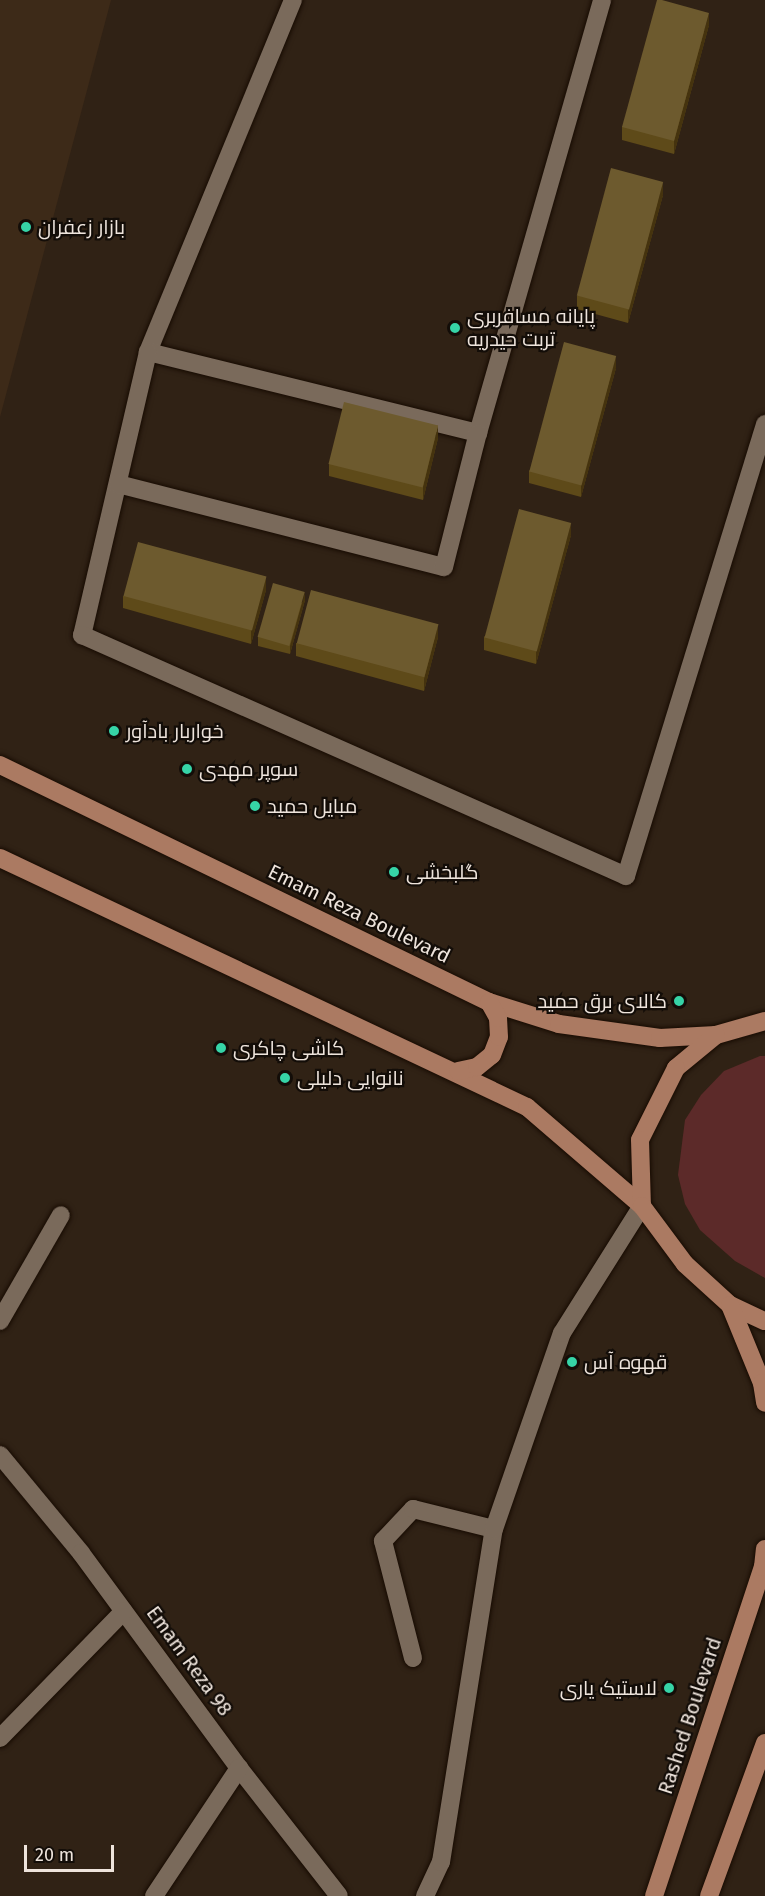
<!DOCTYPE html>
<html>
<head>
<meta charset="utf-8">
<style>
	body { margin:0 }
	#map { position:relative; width:765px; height:1896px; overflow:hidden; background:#302215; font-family:"Fira Sans",Cairo,sans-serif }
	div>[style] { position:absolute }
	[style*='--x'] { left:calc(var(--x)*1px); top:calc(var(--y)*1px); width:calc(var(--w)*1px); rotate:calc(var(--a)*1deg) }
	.built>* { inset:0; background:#3d2a18 }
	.green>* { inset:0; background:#5c2a29 }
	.roads { filter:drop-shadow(0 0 2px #170b02) drop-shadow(0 0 2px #170b02) }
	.minor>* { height:18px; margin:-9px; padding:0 9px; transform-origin:9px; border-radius:9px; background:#7a6a5b }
	.major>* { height:18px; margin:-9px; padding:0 9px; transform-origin:9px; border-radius:9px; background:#ab7a62 }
	.wall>* { inset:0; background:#5e4a19 }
	.shaded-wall>* { inset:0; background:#45330e }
	.building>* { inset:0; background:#6d5a2e; transform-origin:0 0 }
	.dots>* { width:16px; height:16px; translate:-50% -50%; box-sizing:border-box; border:3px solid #130d08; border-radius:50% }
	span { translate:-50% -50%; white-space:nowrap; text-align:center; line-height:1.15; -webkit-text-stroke:4.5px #130d08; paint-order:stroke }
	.poi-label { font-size:20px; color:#eee4dc }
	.left { translate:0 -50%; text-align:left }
	.right { translate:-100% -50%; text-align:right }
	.street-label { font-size:20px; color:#eee4dc }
	.scale { position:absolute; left:24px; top:1845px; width:90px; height:27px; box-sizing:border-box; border:3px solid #eee4dc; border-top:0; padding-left:8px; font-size:18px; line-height:21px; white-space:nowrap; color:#eee4dc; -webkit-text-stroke:4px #130d08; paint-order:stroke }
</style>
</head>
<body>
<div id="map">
	<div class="built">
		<i style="clip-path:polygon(0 0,111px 0,0 417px)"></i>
	</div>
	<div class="green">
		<i style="clip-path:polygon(760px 1056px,765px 1056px,765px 1278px,735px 1261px,700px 1230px,685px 1204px,678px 1175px,685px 1120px,701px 1095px,724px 1071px)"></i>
	</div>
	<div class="roads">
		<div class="minor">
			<i style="--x:293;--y:0;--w:381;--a:112.4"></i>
			<i style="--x:148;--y:352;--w:340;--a:13.8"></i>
			<i style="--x:478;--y:433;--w:450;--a:-74"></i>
			<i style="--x:148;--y:352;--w:291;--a:103.1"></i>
			<i style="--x:82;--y:635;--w:595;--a:23.89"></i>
			<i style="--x:626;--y:876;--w:473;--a:-72.9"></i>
			<i style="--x:118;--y:484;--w:336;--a:14.3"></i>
			<i style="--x:444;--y:567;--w:138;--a:-75.8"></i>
			<i style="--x:0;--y:1321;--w:122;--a:-60.1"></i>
			<i style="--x:0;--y:1455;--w:127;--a:50.4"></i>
			<i style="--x:81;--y:1553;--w:267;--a:53.7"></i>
			<i style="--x:239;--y:1768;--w:162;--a:52"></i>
			<i style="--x:413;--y:1658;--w:121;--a:-104.4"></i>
			<i style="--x:383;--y:1541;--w:44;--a:-46.8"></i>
			<i style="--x:413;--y:1509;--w:83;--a:13.9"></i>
			<i style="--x:0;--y:1738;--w:177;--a:-45.7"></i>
			<i style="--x:154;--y:1896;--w:154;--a:-56.4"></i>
			<i style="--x:425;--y:1896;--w:38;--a:-65"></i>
			<i style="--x:441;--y:1862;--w:337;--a:-81"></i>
			<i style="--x:494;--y:1529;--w:207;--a:-70.9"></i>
			<i style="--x:562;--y:1333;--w:150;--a:-57.8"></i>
		</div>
		<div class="major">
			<i style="--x:0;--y:765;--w:543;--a:25.86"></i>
			<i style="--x:489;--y:1002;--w:73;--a:17.4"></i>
			<i style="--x:559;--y:1024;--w:102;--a:7.9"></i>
			<i style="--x:660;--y:1038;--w:56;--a:-3.1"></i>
			<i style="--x:0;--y:858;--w:583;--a:25.29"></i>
			<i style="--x:527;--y:1107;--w:152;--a:40.7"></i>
			<i style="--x:765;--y:1021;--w:51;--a:164.1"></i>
			<i style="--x:716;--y:1035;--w:52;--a:140.5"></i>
			<i style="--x:676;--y:1068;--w:80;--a:116.6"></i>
			<i style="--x:640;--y:1140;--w:66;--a:88.3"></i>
			<i style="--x:642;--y:1206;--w:72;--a:53.4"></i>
			<i style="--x:685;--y:1264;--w:61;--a:42.3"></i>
			<i style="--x:730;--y:1305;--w:38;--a:25"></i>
			<i style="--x:458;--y:1071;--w:19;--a:-12"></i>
			<i style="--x:477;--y:1067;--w:19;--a:-39"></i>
			<i style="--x:492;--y:1055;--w:19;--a:-69"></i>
			<i style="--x:499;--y:1037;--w:19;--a:-93"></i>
			<i style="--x:498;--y:1018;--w:18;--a:-119"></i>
			<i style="--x:730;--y:1305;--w:84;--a:67.7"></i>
			<i style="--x:762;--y:1383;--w:20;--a:81"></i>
			<i style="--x:654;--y:1896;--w:347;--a:-71.7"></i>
			<i style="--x:763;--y:1567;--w:18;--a:-84"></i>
			<i style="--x:709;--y:1896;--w:163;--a:-69.9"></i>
		</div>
	</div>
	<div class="wall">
		<i style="clip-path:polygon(709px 25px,674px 154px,622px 140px,622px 127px)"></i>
		<i style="clip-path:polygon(663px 195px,628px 323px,577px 309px,577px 296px)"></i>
		<i style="clip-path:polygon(616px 368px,581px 497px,529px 483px,529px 471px)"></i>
		<i style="clip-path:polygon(438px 438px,423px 500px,329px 476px,329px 464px)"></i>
		<i style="clip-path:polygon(571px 535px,536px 664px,484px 650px,484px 637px)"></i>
		<i style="clip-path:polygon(266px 590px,251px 644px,123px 608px,123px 596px)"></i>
		<i style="clip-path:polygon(305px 600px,290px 654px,258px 646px,258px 637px)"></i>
		<i style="clip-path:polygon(438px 637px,424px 691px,296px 656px,296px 643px)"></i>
	</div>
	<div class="shaded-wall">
		<i style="clip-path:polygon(709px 13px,709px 25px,674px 154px,674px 141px)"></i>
		<i style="clip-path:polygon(663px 182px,663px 195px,628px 323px,628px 311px)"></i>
		<i style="clip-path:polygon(616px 356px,616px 368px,581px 497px,581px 485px)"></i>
		<i style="clip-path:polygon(438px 425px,438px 438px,423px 500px,423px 487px)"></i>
		<i style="clip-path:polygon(571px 523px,571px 535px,536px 664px,536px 651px)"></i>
		<i style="clip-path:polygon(266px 577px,266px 590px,251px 644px,251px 631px)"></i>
		<i style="clip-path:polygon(305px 592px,305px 600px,290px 654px,290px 646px)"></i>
		<i style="clip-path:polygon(438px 625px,438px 637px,424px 691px,424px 679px)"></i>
	</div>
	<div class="building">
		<i style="clip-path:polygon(657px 0,662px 0,709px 13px,674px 141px,622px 127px)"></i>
		<i style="left:611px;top:168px;width:54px;height:132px;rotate:15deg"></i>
		<i style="left:564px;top:342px;width:54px;height:134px;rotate:15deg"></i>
		<i style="left:344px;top:402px;width:97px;height:64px;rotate:14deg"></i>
		<i style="left:519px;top:509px;width:54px;height:133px;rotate:15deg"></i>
		<i style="left:138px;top:542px;width:133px;height:56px;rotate:15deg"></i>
		<i style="left:273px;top:583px;width:33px;height:56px;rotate:16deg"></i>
		<i style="left:311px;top:590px;width:132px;height:55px;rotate:15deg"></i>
	</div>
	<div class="dots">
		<i style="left:26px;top:227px;background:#36d4a7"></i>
		<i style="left:455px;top:328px;background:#36d4a7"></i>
		<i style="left:114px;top:731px;background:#36d4a7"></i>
		<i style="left:187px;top:769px;background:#36d4a7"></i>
		<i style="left:255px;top:806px;background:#36d4a7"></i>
		<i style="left:394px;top:872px;background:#36d4a7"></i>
		<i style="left:679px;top:1001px;background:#36d4a7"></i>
		<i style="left:221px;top:1048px;background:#36d4a7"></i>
		<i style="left:285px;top:1078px;background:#36d4a7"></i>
		<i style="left:572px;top:1362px;background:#36d4a7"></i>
		<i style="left:669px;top:1688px;background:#36d4a7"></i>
	</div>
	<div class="poi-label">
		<span class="left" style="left:38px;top:227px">بازار زعفران</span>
		<span class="left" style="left:467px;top:328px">پایانه مسافربری<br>تربت حیدریه</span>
		<span class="left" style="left:126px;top:731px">خواربار بادآور</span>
		<span class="left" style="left:199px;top:769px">سوپر مهدی</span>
		<span class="left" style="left:267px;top:806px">مبایل حمید</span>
		<span class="left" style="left:406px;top:872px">گلبخشی</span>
		<span class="right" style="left:667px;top:1001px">کالای برق حمید</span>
		<span class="left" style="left:233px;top:1048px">کاشی چاکری</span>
		<span class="left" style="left:297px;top:1078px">نانوایی دلیلی</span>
		<span class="left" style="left:584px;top:1362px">قهوه آس</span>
		<span class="right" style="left:657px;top:1688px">لاستیک یاری</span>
	</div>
	<div class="street-label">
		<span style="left:359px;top:914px;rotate:26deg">Emam Reza Boulevard</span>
		<span style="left:189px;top:1661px;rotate:54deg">Emam Reza 98</span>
		<span style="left:690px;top:1716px;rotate:-72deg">Rashed Boulevard</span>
	</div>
	<div class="scale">20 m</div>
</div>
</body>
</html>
